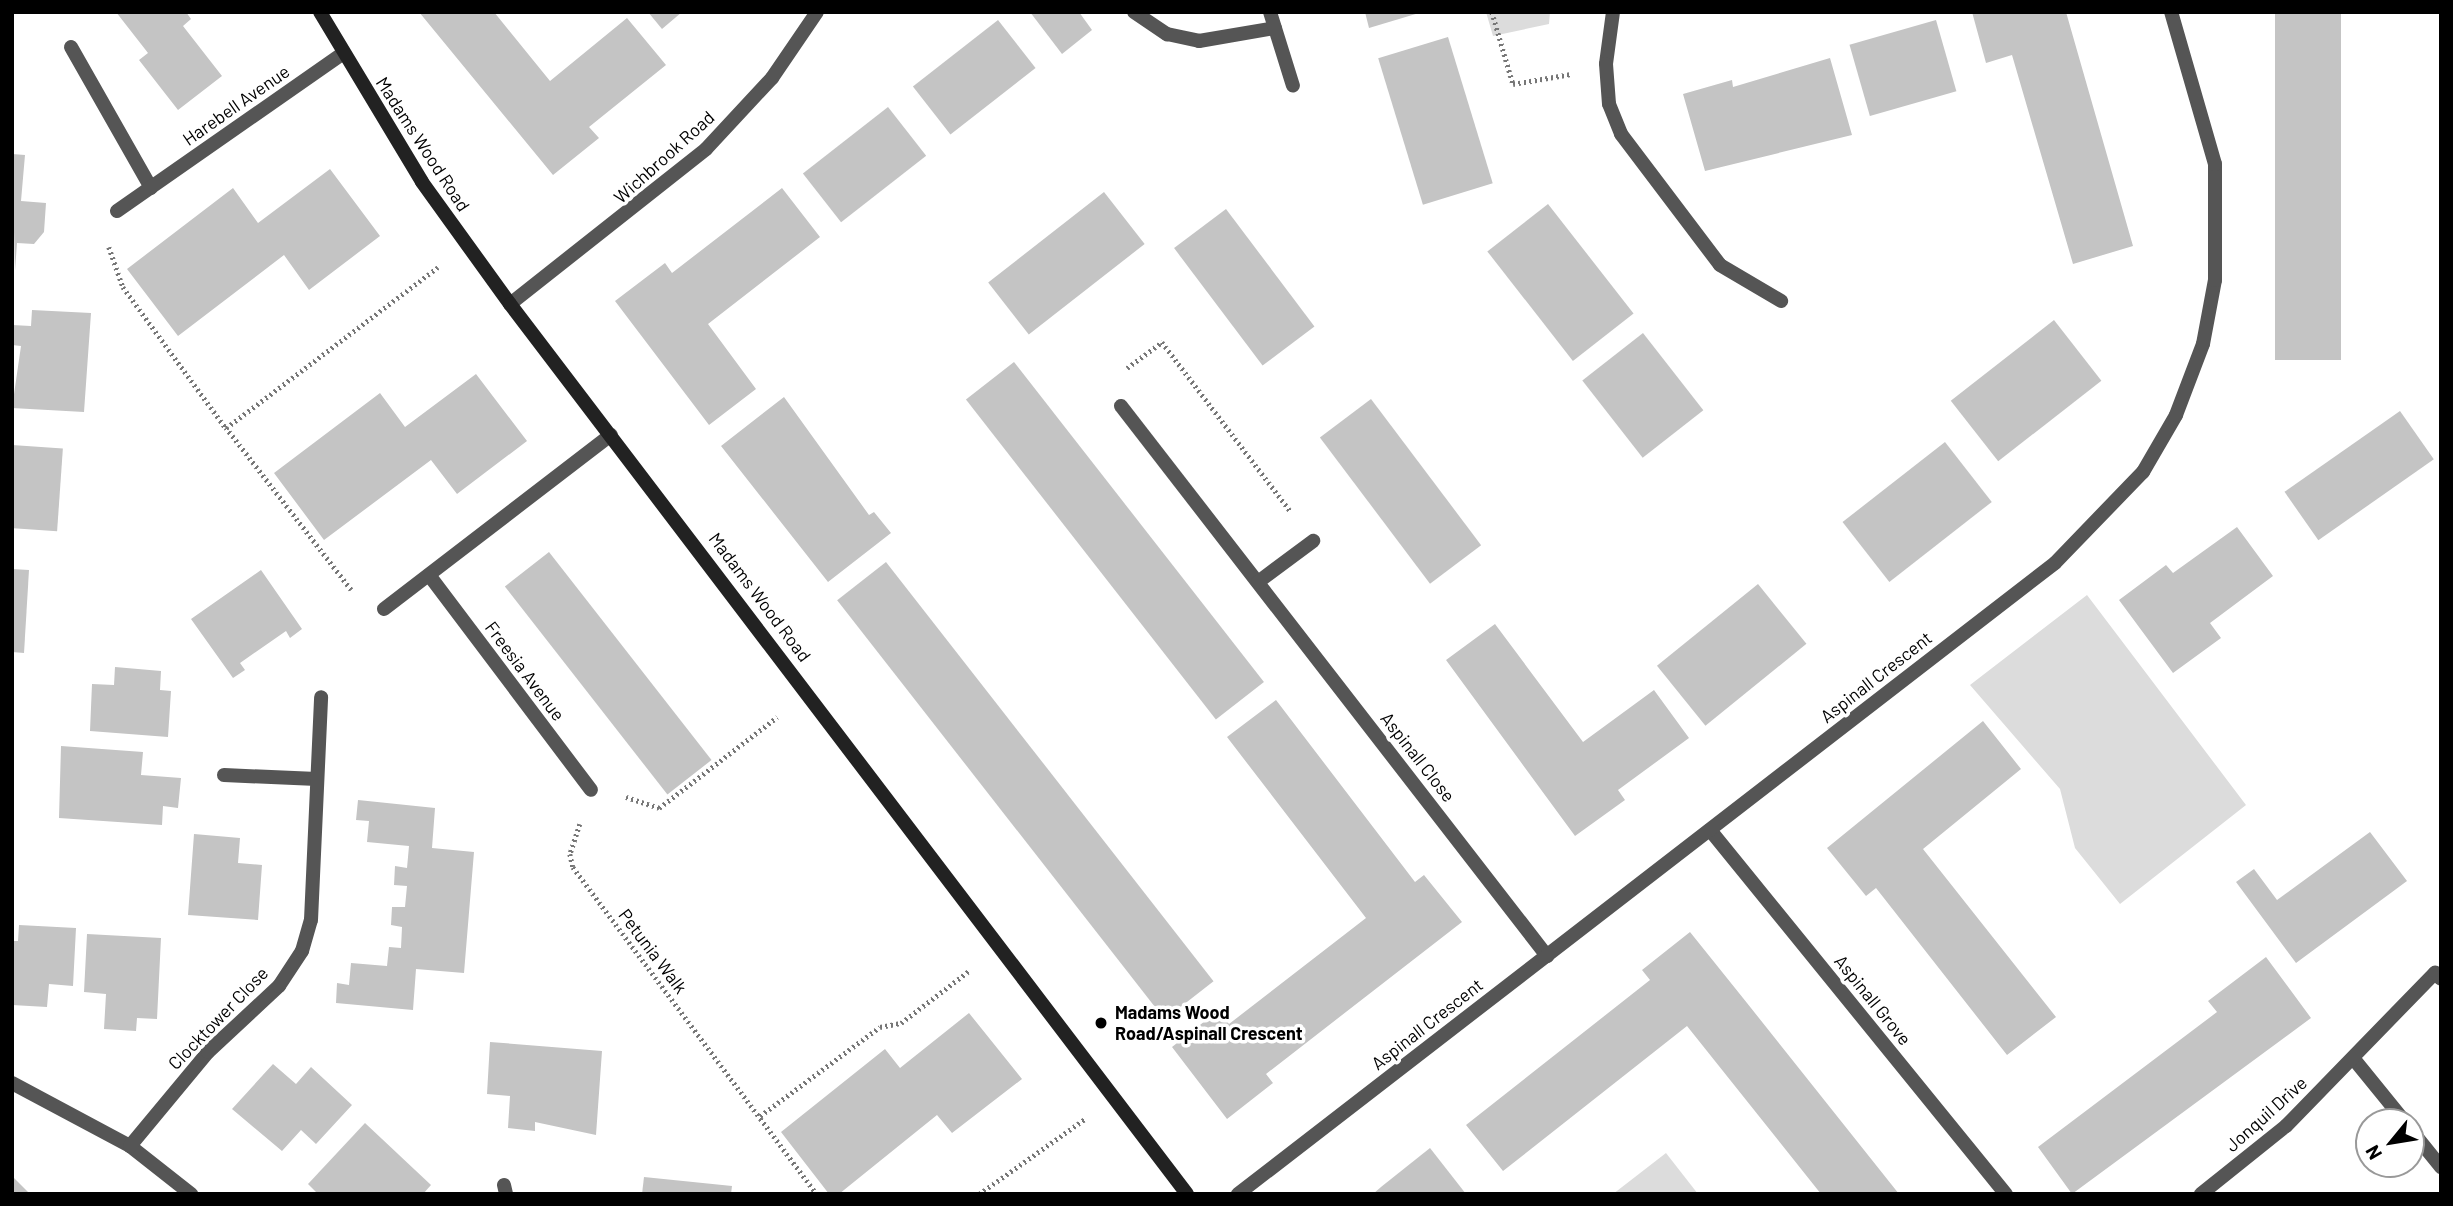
<!DOCTYPE html>
<html>
<head>
<meta charset="utf-8">
<style>
	body { margin:0 }
	#map { position:relative; width:2453px; height:1206px; overflow:hidden; background:#fff; font-family:Barlow,sans-serif }
	div>[style] { position:absolute }
	[style*='--x'] { left:calc(var(--x)*1px); top:calc(var(--y)*1px); width:calc(var(--w)*1px); rotate:calc(var(--a)*1deg) }
	.green>* { inset:0; background:#dcdcdc }
	.building>* { inset:0; background:#c4c4c4; transform-origin:0 0 }
	.path>* { height:4.5px; margin-top:-2.25px; transform-origin:0; background:repeating-linear-gradient(90deg,#777 0 2px,transparent 0 5.5px) }
	.lane>* { height:14px; margin:-7px; padding:0 7px; transform-origin:7px; border-radius:7px; background:#555 }
	.street>* { height:14px; margin:-7px; padding:0 7px; transform-origin:7px; border-radius:7px; background:#555 }
	.secondary>* { height:14px; margin:-7px; padding:0 7px; transform-origin:7px; border-radius:7px; background:#222 }
	.dots>* { width:19px; height:19px; translate:-50% -50%; box-sizing:border-box; border:4px solid #fff; border-radius:50% }
	span { translate:-50% -50%; white-space:nowrap; text-align:center; line-height:1.15; -webkit-text-stroke:7px #fff; paint-order:stroke }
	.street-label { font-size:18px; color:#000 }
	.poi-label { font-size:18px; color:#000; font-weight:700 }
	.left { translate:0 -50%; text-align:left }
	.frame { position:absolute; inset:0; border:14px solid #000; pointer-events:none }
	.north { position:absolute; left:2355px; top:1108px; width:70px; height:70px; box-sizing:border-box; background:#fff; border:2px solid #999; border-radius:50%; rotate:240deg; font-size:19px; font-weight:700; line-height:28px; text-align:center; color:#000 }
	.north::after { content:''; display:block; margin:auto; width:24px; height:32px; background:#000; clip-path:polygon(50% 0,100% 100%,50% 72%,0 100%) }
</style>
</head>
<body>
<div id="map">
	<div class="green">
		<i style="clip-path:polygon(1486px 12px,1550px 12px,1549px 24px,1493px 36px)"></i>
		<i style="clip-path:polygon(2087px 595px,2246px 805px,2120px 904px,2075px 848px,2060px 789px,1970px 685px)"></i>
		<i style="clip-path:polygon(1666px 1153px,1698px 1194px,1613px 1194px)"></i>
	</div>
	<div class="building">
		<i style="clip-path:polygon(116px 12px,186px 12px,191px 19px,183px 26px,222px 76px,178px 110px,139px 60px,148px 53px)"></i>
		<i style="clip-path:polygon(419px 12px,494px 12px,550px 81px,627px 18px,666px 65px,589px 127px,599px 138px,553px 175px)"></i>
		<i style="clip-path:polygon(648px 12px,682px 12px,662px 29px)"></i>
		<i style="clip-path:polygon(1030px 12px,1079px 12px,1092px 30px,1062px 54px)"></i>
		<i style="clip-path:polygon(1365px 12px,1419px 12px,1419px 13px,1369px 28px)"></i>
		<i style="clip-path:polygon(1972px 12px,2066px 12px,2133px 246px,2073px 264px,2012px 55px,1986px 63px)"></i>
		<i style="left:2275px;top:12px;width:66px;height:348px"></i>
		<i style="left:998px;top:20px;width:61px;height:108px;rotate:52deg"></i>
		<i style="left:1936px;top:20px;width:74px;height:90px;rotate:74deg"></i>
		<i style="left:1448px;top:37px;width:153px;height:73px;rotate:73deg"></i>
		<i style="clip-path:polygon(1830px 58px,1852px 135px,1705px 171px,1683px 94px,1732px 80px,1733px 87px)"></i>
		<i style="left:888px;top:107px;width:62px;height:108px;rotate:52deg"></i>
		<i style="clip-path:polygon(12px 154px,25px 155px,21px 201px,46px 203px,44px 232px,34px 244px,17px 243px,15px 271px)"></i>
		<i style="clip-path:polygon(330px 169px,380px 236px,309px 290px,284px 255px,178px 336px,127px 269px,233px 188px,258px 223px)"></i>
		<i style="clip-path:polygon(782px 188px,820px 237px,708px 324px,756px 389px,709px 425px,615px 301px,665px 263px,672px 273px)"></i>
		<i style="left:1104px;top:192px;width:66px;height:147px;rotate:52deg"></i>
		<i style="left:1548px;top:204px;width:139px;height:77px;rotate:52deg"></i>
		<i style="left:1226px;top:209px;width:147px;height:65px;rotate:53deg"></i>
		<i style="clip-path:polygon(32px 310px,91px 313px,84px 412px,12px 408px,21px 346px,12px 345px,12px 325px,31px 326px)"></i>
		<i style="left:2054px;top:320px;width:77px;height:131px;rotate:52deg"></i>
		<i style="left:1643px;top:333px;width:98px;height:77px;rotate:52deg"></i>
		<i style="left:1014px;top:362px;width:406px;height:61px;rotate:52deg"></i>
		<i style="clip-path:polygon(476px 374px,527px 441px,457px 494px,431px 460px,324px 540px,274px 473px,380px 393px,405px 427px)"></i>
		<i style="clip-path:polygon(784px 397px,869px 515px,874px 512px,891px 533px,828px 582px,721px 446px)"></i>
		<i style="left:1371px;top:399px;width:183px;height:64px;rotate:53deg"></i>
		<i style="left:2400px;top:411px;width:59px;height:141px;rotate:55deg"></i>
		<i style="left:1945px;top:442px;width:76px;height:130px;rotate:52deg"></i>
		<i style="left:12px;top:445px;width:51px;height:83px;rotate:4deg"></i>
		<i style="clip-path:polygon(2237px 527px,2273px 576px,2210px 623px,2221px 638px,2173px 673px,2119px 600px,2166px 565px,2173px 573px)"></i>
		<i style="left:549px;top:552px;width:264px;height:56px;rotate:52deg"></i>
		<i style="left:886px;top:562px;width:532px;height:62px;rotate:52deg"></i>
		<i style="clip-path:polygon(12px 569px,29px 570px,24px 653px,12px 652px)"></i>
		<i style="clip-path:polygon(261px 570px,302px 629px,290px 638px,286px 631px,240px 663px,245px 670px,233px 678px,191px 619px)"></i>
		<i style="left:1758px;top:584px;width:77px;height:130px;rotate:51deg"></i>
		<i style="clip-path:polygon(1495px 624px,1583px 742px,1654px 690px,1689px 738px,1618px 790px,1625px 800px,1575px 836px,1446px 660px)"></i>
		<i style="clip-path:polygon(115px 667px,161px 671px,160px 690px,171px 691px,168px 737px,90px 731px,92px 684px,114px 685px)"></i>
		<i style="clip-path:polygon(1276px 700px,1415px 882px,1424px 875px,1462px 922px,1266px 1074px,1273px 1083px,1227px 1119px,1172px 1047px,1219px 1010px,1229px 1024px,1366px 918px,1227px 737px)"></i>
		<i style="clip-path:polygon(1983px 721px,2021px 769px,1923px 849px,2056px 1017px,2007px 1055px,1876px 888px,1866px 896px,1827px 848px)"></i>
		<i style="clip-path:polygon(61px 746px,143px 752px,141px 775px,181px 778px,178px 808px,163px 806px,162px 825px,59px 818px)"></i>
		<i style="clip-path:polygon(358px 800px,435px 808px,432px 848px,474px 852px,464px 973px,416px 969px,413px 1010px,336px 1003px,337px 983px,349px 985px,351px 963px,387px 966px,389px 947px,401px 948px,402px 927px,391px 925px,392px 907px,405px 907px,407px 886px,394px 885px,395px 866px,407px 868px,409px 846px,367px 842px,369px 821px,356px 820px)"></i>
		<i style="clip-path:polygon(2370px 832px,2407px 881px,2296px 963px,2236px 882px,2254px 869px,2277px 900px)"></i>
		<i style="clip-path:polygon(194px 834px,240px 838px,238px 863px,262px 865px,258px 920px,188px 915px)"></i>
		<i style="clip-path:polygon(19px 925px,76px 928px,73px 986px,49px 984px,47px 1007px,12px 1005px,12px 941px,18px 941px)"></i>
		<i style="clip-path:polygon(1690px 932px,1747px 1003px,1899px 1194px,1821px 1194px,1687px 1026px,1503px 1171px,1466px 1125px,1650px 980px,1642px 970px)"></i>
		<i style="clip-path:polygon(87px 934px,161px 938px,157px 1019px,137px 1018px,136px 1031px,104px 1029px,106px 994px,84px 992px)"></i>
		<i style="clip-path:polygon(2266px 957px,2311px 1018px,2072px 1194px,2038px 1147px,2217px 1012px,2208px 1001px)"></i>
		<i style="clip-path:polygon(969px 1013px,1022px 1079px,952px 1133px,937px 1115px,839px 1194px,829px 1194px,781px 1132px,885px 1049px,900px 1068px)"></i>
		<i style="clip-path:polygon(490px 1042px,602px 1051px,596px 1135px,535px 1122px,535px 1131px,508px 1128px,510px 1096px,487px 1094px)"></i>
		<i style="clip-path:polygon(273px 1064px,296px 1084px,311px 1067px,352px 1105px,316px 1144px,301px 1130px,282px 1151px,232px 1109px)"></i>
		<i style="clip-path:polygon(365px 1123px,431px 1185px,423px 1194px,318px 1194px,308px 1184px)"></i>
		<i style="clip-path:polygon(1430px 1148px,1466px 1194px,1373px 1194px,1381px 1187px)"></i>
		<i style="clip-path:polygon(12px 1176px,30px 1194px,12px 1194px)"></i>
		<i style="clip-path:polygon(644px 1177px,732px 1186px,731px 1194px,642px 1194px)"></i>
	</div>
	<div class="path">
		<i style="--x:1492;--y:12;--w:75;--a:73.7"></i>
		<i style="--x:1513;--y:84;--w:59;--a:-9.8"></i>
		<i style="--x:109;--y:247;--w:42;--a:70.7"></i>
		<i style="--x:123;--y:287;--w:175;--a:53.9"></i>
		<i style="--x:1127;--y:368;--w:44;--a:-36.6"></i>
		<i style="--x:1162;--y:342;--w:213;--a:52.8"></i>
		<i style="--x:351;--y:590;--w:205;--a:-127.7"></i>
		<i style="--x:226;--y:428;--w:266;--a:-37.2"></i>
		<i style="--x:626;--y:797;--w:35;--a:18"></i>
		<i style="--x:659;--y:808;--w:149;--a:-37.6"></i>
		<i style="--x:580;--y:824;--w:32;--a:108"></i>
		<i style="--x:570;--y:854;--w:13;--a:77"></i>
		<i style="--x:573;--y:867;--w:408;--a:53.3"></i>
		<i style="--x:760;--y:1116;--w:149;--a:-36.6"></i>
		<i style="--x:880;--y:1027;--w:21;--a:-11"></i>
		<i style="--x:901;--y:1023;--w:87;--a:-37.5"></i>
		<i style="--x:979;--y:1194;--w:130;--a:-35.3"></i>
	</div>
	<div class="lane">
		<i style="--x:1134;--y:12;--w:40;--a:34"></i>
		<i style="--x:1167;--y:34;--w:33;--a:12"></i>
		<i style="--x:1199;--y:41;--w:77;--a:-9.7"></i>
		<i style="--x:1270;--y:12;--w:77;--a:72.7"></i>
		<i style="--x:1613;--y:12;--w:52;--a:97.7"></i>
		<i style="--x:1606;--y:64;--w:40;--a:85.7"></i>
		<i style="--x:1609;--y:104;--w:32;--a:68"></i>
		<i style="--x:1621;--y:134;--w:164;--a:52.9"></i>
		<i style="--x:1720;--y:265;--w:71;--a:30.5"></i>
	</div>
	<div class="street">
		<i style="--x:71;--y:47;--w:162;--a:60.4"></i>
		<i style="--x:117;--y:211;--w:274;--a:-34.9"></i>
		<i style="--x:510;--y:304;--w:250;--a:-38.3"></i>
		<i style="--x:706;--y:149;--w:97;--a:-47.1"></i>
		<i style="--x:772;--y:78;--w:80;--a:-55.7"></i>
		<i style="--x:1121;--y:406;--w:696;--a:52.24"></i>
		<i style="--x:429;--y:575;--w:269;--a:53"></i>
		<i style="--x:1258;--y:582;--w:69;--a:-36.7"></i>
		<i style="--x:384;--y:609;--w:286;--a:-37.5"></i>
		<i style="--x:224;--y:775;--w:93;--a:2.5"></i>
		<i style="--x:1710;--y:830;--w:469;--a:50.9"></i>
		<i style="--x:2353;--y:1058;--w:82;--a:50.9"></i>
		<i style="--x:12;--y:1083;--w:134;--a:28.1"></i>
		<i style="--x:130;--y:1146;--w:78;--a:38.2"></i>
		<i style="--x:2411;--y:1130;--w:48;--a:51"></i>
		<i style="--x:130;--y:1146;--w:122;--a:-50.3"></i>
		<i style="--x:208;--y:1052;--w:97;--a:-42.9"></i>
		<i style="--x:279;--y:986;--w:42;--a:-56.7"></i>
		<i style="--x:302;--y:951;--w:32;--a:-74"></i>
		<i style="--x:311;--y:920;--w:223;--a:-87.4"></i>
		<i style="--x:504;--y:1185;--w:9;--a:77"></i>
		<i style="--x:1238;--y:1194;--w:1032;--a:-37.68"></i>
		<i style="--x:2055;--y:563;--w:127;--a:-46"></i>
		<i style="--x:2143;--y:472;--w:66;--a:-59.9"></i>
		<i style="--x:2176;--y:415;--w:76;--a:-69.2"></i>
		<i style="--x:2203;--y:344;--w:65;--a:-79.4"></i>
		<i style="--x:2215;--y:280;--w:116;--a:-90"></i>
		<i style="--x:2215;--y:164;--w:158;--a:-106.1"></i>
		<i style="--x:2201;--y:1194;--w:109;--a:-38.7"></i>
		<i style="--x:2286;--y:1126;--w:214;--a:-45.8"></i>
		<i style="--x:2435;--y:973;--w:8;--a:45"></i>
	</div>
	<div class="secondary">
		<i style="--x:320;--y:12;--w:198;--a:59"></i>
		<i style="--x:422;--y:182;--w:150;--a:54.2"></i>
		<i style="--x:510;--y:304;--w:1118;--a:52.74"></i>
	</div>
	<div class="dots">
		<i style="left:1101px;top:1023px;background:#000"></i>
	</div>
	<div class="street-label">
		<span style="left:236px;top:105px;rotate:-35deg">Harebell Avenue</span>
		<span style="left:423px;top:144px;rotate:57deg">Madams Wood Road</span>
		<span style="left:664px;top:157px;rotate:-42deg">Wichbrook Road</span>
		<span style="left:760px;top:597px;rotate:53deg">Madams Wood Road</span>
		<span style="left:525px;top:671px;rotate:53deg">Freesia Avenue</span>
		<span style="left:1876px;top:677px;rotate:-38deg">Aspinall Crescent</span>
		<span style="left:1418px;top:757px;rotate:52deg">Aspinall Close</span>
		<span style="left:653px;top:951px;rotate:53deg">Petunia Walk</span>
		<span style="left:1873px;top:1000px;rotate:51deg">Aspinall Grove</span>
		<span style="left:218px;top:1018px;rotate:-46deg">Clocktower Close</span>
		<span style="left:1427px;top:1024px;rotate:-38deg">Aspinall Crescent</span>
		<span style="left:2266px;top:1114px;rotate:-42deg">Jonquil Drive</span>
	</div>
	<div class="poi-label">
		<span class="left" style="left:1115px;top:1023px">Madams Wood<br>Road/Aspinall Crescent</span>
	</div>
	<div class="frame"></div>
	<div class="north">N</div>
</div>
</body>
</html>
